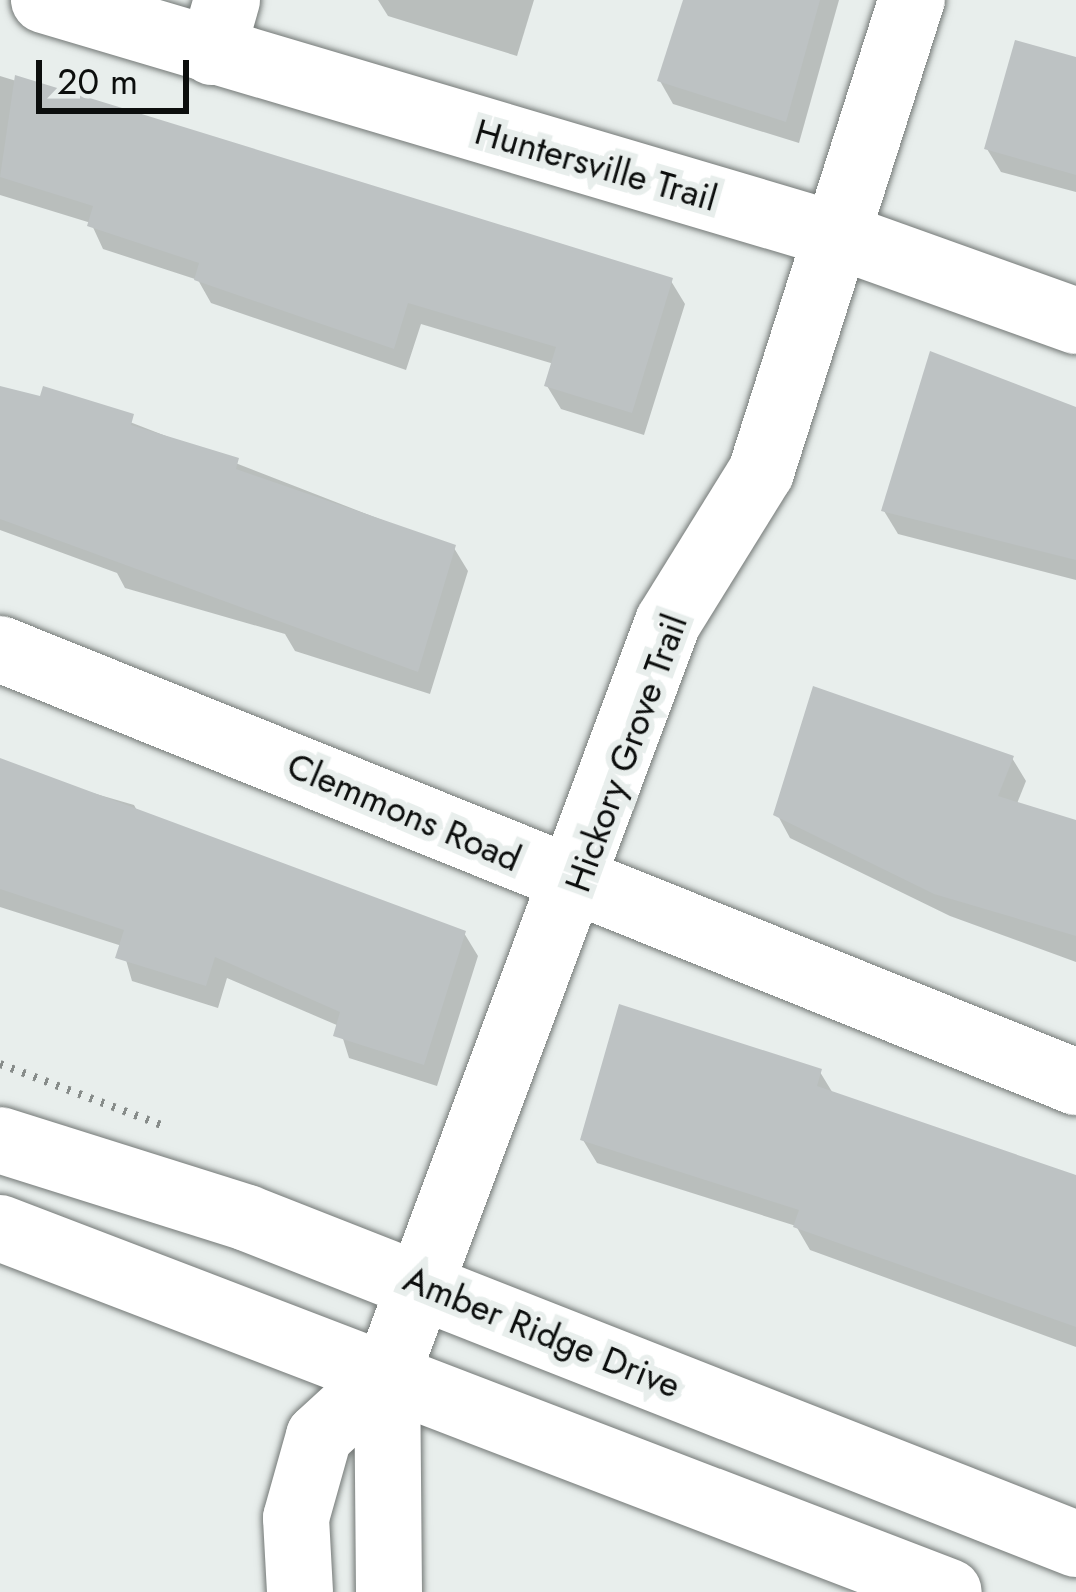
<!DOCTYPE html>
<html>
<head>
<meta charset="utf-8">
<style>
	body { margin:0 }
	#map { position:relative; width:1076px; height:1592px; overflow:hidden; background:#e8eeec; font-family:Jost,sans-serif }
	div>[style] { position:absolute }
	[style*='--x'] { left:calc(var(--x)*1px); top:calc(var(--y)*1px); width:calc(var(--w)*1px); rotate:calc(var(--a)*1deg) }
	.shadow>* { inset:0; background:#0003 }
	.building>* { inset:0; background:#bdc2c3 }
	.path>* { height:8px; margin-top:-4px; transform-origin:0; background:repeating-linear-gradient(90deg,#878c8a 0 3px,transparent 0 12px) }
	.roads { filter:drop-shadow(0 0 3px #737876) drop-shadow(0 0 3px #737876) }
	.minor>* { height:66px; margin:-33px; padding:0 33px; transform-origin:33px; border-radius:33px; background:#fff }
	span { translate:-50% -50%; white-space:nowrap; text-align:center; line-height:1.15; -webkit-text-stroke:12px #e8eeec; paint-order:stroke }
	.street-label { font-size:36px; color:#0c0e0d }
	.scale { position:absolute; left:36px; top:60px; width:153px; height:54px; box-sizing:border-box; border:6px solid #0c0e0d; border-top:0; padding-left:15px; font-size:36px; line-height:42px; white-space:nowrap; color:#0c0e0d; -webkit-text-stroke:9px #e8eeec; paint-order:stroke }
</style>
</head>
<body>
<div id="map">
	<div class="shadow">
		<i style="clip-path:polygon(378px 0,534px 0,517px 56px,388px 16px)"></i>
		<i style="clip-path:polygon(687px 0,839px 0,799px 143px,673px 104px,660px 81px)"></i>
		<i style="clip-path:polygon(1076px 60px,1076px 192px,1001px 172px,987px 149px)"></i>
		<i style="clip-path:polygon(0 76px,671px 281px,685px 304px,644px 435px,561px 409px,547px 386px,554px 364px,421px 324px,406px 370px,211px 303px,198px 280px,103px 249px,91px 223px,0 195px)"></i>
		<i style="clip-path:polygon(0 389px,42px 400px,45px 389px,454px 548px,468px 571px,430px 694px,295px 651px,285px 634px,125px 588px,117px 573px,0 530px)"></i>
		<i style="clip-path:polygon(1076px 407px,1076px 580px,898px 534px,884px 511px)"></i>
		<i style="clip-path:polygon(1012px 758px,1026px 781px,1016px 806px,1076px 827px,1076px 962px,950px 916px,790px 838px,777px 814px)"></i>
		<i style="clip-path:polygon(0 766px,134px 805px,141px 818px,464px 933px,478px 956px,437px 1086px,349px 1058px,339px 1026px,227px 978px,218px 1008px,132px 981px,122px 946px,0 907px)"></i>
		<i style="clip-path:polygon(820px 1072px,834px 1095px,1076px 1182px,1076px 1347px,810px 1250px,796px 1226px,597px 1163px,583px 1140px)"></i>
	</div>
	<div class="building">
		<i style="clip-path:polygon(683px 0,820px 0,786px 122px,657px 81px)"></i>
		<i style="clip-path:polygon(1015px 40px,1076px 57px,1076px 175px,984px 149px)"></i>
		<i style="clip-path:polygon(15px 75px,673px 278px,632px 413px,544px 386px,556px 347px,408px 303px,394px 349px,194px 280px,199px 263px,87px 226px,93px 206px,0 177px)"></i>
		<i style="clip-path:polygon(930px 351px,1076px 407px,1076px 560px,881px 511px)"></i>
		<i style="clip-path:polygon(0 386px,40px 396px,43px 386px,134px 414px,131px 425px,239px 458px,236px 469px,456px 545px,418px 672px,0 519px)"></i>
		<i style="clip-path:polygon(813px 686px,1014px 756px,998px 796px,1076px 820px,1076px 936px,934px 894px,773px 815px)"></i>
		<i style="clip-path:polygon(0 758px,466px 931px,424px 1065px,333px 1036px,340px 1012px,215px 957px,206px 986px,115px 958px,124px 930px,0 889px)"></i>
		<i style="clip-path:polygon(619px 1004px,822px 1069px,817px 1086px,1076px 1175px,1076px 1327px,793px 1227px,799px 1210px,580px 1140px)"></i>
	</div>
	<div class="path">
		<i style="--x:0;--y:1064;--w:178;--a:20.7"></i>
	</div>
	<div class="roads">
		<div class="minor">
			<i style="--x:44;--y:0;--w:829;--a:16.53"></i>
			<i style="--x:839;--y:236;--w:252;--a:19.7"></i>
			<i style="--x:212;--y:52;--w:54;--a:-73.9"></i>
			<i style="--x:0;--y:649;--w:1160;--a:21.92"></i>
			<i style="--x:0;--y:1140;--w:259;--a:17.5"></i>
			<i style="--x:247;--y:1218;--w:891;--a:21.47"></i>
			<i style="--x:0;--y:1228;--w:1016;--a:20.98"></i>
			<i style="--x:300;--y:1592;--w:74;--a:-93.1"></i>
			<i style="--x:296;--y:1518;--w:85;--a:-74.3"></i>
			<i style="--x:319;--y:1436;--w:92;--a:-42.4"></i>
			<i style="--x:389;--y:1592;--w:218;--a:-90.5"></i>
			<i style="--x:387;--y:1374;--w:803;--a:-69.51"></i>
			<i style="--x:668;--y:622;--w:176;--a:-58.2"></i>
			<i style="--x:761;--y:472;--w:496;--a:-72.3"></i>
		</div>
	</div>
	<div class="street-label">
		<span style="left:596px;top:165px;rotate:16deg">Huntersville Trail</span>
		<span style="left:626px;top:753px;rotate:-70deg">Hickory Grove Trail</span>
		<span style="left:404px;top:812px;rotate:23deg">Clemmons Road</span>
		<span style="left:542px;top:1332px;rotate:22deg">Amber Ridge Drive</span>
	</div>
	<div class="scale">20 m</div>
</div>
</body>
</html>
